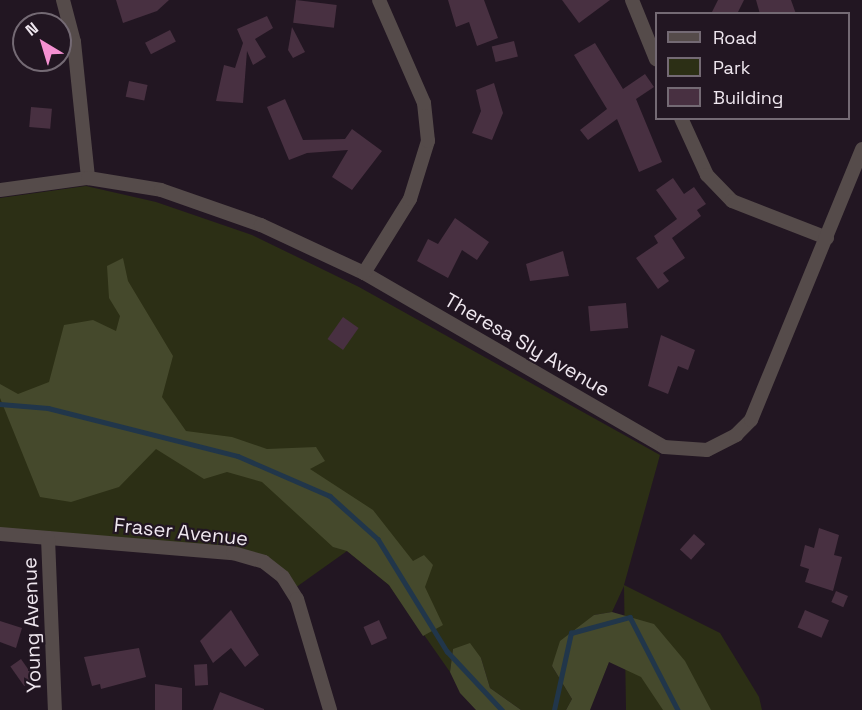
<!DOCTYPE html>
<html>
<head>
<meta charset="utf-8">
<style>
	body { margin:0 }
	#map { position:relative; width:862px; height:710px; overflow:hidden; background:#221622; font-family:"Space Grotesk",sans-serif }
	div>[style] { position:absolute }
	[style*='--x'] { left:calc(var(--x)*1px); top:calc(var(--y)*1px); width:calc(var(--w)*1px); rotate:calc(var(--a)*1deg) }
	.green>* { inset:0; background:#2c2f15 }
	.forest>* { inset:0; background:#45492c }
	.stream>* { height:4.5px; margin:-2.25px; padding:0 2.25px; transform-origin:2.25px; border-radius:2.25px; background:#21364a }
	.building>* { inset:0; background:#483041; transform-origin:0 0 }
	.minor>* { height:14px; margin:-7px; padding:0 7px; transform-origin:7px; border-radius:7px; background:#554b4a }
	span { translate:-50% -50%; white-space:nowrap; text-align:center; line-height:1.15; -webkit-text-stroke:4.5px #221622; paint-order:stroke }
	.street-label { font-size:20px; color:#efe7ef }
	.legend { position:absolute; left:655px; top:12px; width:195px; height:108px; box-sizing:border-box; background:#221622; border:2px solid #746a74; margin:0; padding:8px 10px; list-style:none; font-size:18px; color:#efe7ef }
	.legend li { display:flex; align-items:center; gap:12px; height:30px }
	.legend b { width:30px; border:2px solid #746a74 }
	.north { position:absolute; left:12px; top:12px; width:60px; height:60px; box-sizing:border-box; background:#221622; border:2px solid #746a74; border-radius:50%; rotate:322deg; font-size:16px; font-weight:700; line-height:24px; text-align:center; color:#efe7ef }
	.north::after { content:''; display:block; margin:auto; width:21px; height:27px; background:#f591d2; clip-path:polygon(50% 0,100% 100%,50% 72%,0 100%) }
</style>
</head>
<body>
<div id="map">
	<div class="green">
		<i style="clip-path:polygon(86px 186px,156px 202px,252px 235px,359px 287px,660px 455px,624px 585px,720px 633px,759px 697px,762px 710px,626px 710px,624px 586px,612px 612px,594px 615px,552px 666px,572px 699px,566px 710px,521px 710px,490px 688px,481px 658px,453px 649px,450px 672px,389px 585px,347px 551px,295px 588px,266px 558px,0 530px,0 198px)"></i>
	</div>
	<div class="forest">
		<i style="clip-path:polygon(123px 258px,128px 281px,173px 356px,162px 397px,186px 431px,232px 437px,267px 449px,316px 447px,325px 461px,310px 469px,373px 510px,413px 561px,424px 555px,433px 565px,425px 587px,443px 625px,423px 636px,389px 585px,347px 551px,333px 547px,262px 482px,227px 472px,204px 479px,156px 449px,119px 487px,71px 502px,40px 497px,0 398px,0 384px,18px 394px,49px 382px,64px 325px,93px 320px,116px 331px,120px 316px,109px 298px,107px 266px)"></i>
		<i style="clip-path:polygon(612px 612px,654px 624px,685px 661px,711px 710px,663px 710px,641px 677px,609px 662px,590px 710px,566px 710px,572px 699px,552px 666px,560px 641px,594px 615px)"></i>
		<i style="clip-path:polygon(470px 643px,481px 658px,490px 688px,521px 710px,476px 710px,460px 693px,450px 672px,453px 649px)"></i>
	</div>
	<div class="stream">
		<i style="--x:0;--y:404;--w:48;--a:4.8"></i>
		<i style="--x:48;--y:408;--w:196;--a:14.2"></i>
		<i style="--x:238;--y:456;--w:100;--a:23.5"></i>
		<i style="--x:330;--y:496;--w:64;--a:41.9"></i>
		<i style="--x:378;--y:539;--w:132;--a:58.4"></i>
		<i style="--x:447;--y:651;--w:81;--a:47"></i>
		<i style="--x:554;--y:710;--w:79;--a:-77.6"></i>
		<i style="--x:571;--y:633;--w:61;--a:-15.2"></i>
		<i style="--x:630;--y:617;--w:105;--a:62.7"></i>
	</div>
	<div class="building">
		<i style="clip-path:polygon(116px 0,169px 0,157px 11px,123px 23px)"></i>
		<i style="left:296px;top:0;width:41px;height:23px;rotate:7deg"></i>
		<i style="clip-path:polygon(448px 0,484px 0,498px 38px,477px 46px,469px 22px,456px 27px)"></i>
		<i style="clip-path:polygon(562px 0,610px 0,579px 23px)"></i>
		<i style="clip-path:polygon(718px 0,744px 0,737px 14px,711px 14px)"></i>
		<i style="clip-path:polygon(756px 0,791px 0,796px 14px,760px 14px)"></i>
		<i style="clip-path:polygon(267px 16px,273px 28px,255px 39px,266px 57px,253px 65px,247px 51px,243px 103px,216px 101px,224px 65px,235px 68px,243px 43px,237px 29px)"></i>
		<i style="clip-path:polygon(292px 27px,305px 52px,293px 58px,288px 50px)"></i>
		<i style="left:170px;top:30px;width:13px;height:28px;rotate:63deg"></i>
		<i style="left:514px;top:41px;width:16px;height:23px;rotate:76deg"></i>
		<i style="clip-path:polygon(595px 43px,623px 89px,645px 74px,654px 87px,636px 99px,662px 162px,639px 172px,617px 119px,588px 140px,580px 130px,607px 109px,574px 55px)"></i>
		<i style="left:129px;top:81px;width:19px;height:16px;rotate:12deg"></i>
		<i style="clip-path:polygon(494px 83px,503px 113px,492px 140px,472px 133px,481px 111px,476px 90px)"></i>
		<i style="clip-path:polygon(285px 99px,303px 140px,345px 139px,352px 129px,382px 151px,352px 190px,332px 177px,348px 150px,307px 153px,289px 160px,267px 107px)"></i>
		<i style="left:31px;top:107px;width:21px;height:20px;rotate:5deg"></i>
		<i style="clip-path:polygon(673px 178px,684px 194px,694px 187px,706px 204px,697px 210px,701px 216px,672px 238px,685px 258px,663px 273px,669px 281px,658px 289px,636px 258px,658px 243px,654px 236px,677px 219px,656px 190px)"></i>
		<i style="clip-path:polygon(455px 218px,489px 242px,477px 260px,462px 250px,448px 278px,417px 261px,428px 239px,438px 244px)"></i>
		<i style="clip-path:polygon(563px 251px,569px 276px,530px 281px,526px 264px)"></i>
		<i style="left:626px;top:303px;width:25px;height:38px;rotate:85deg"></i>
		<i style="left:343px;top:317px;width:19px;height:27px;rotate:35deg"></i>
		<i style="clip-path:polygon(661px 335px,695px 350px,688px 370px,678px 366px,668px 394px,648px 386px)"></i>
		<i style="clip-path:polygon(819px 528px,839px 535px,834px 555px,842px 557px,833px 591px,805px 582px,809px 569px,800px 566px,805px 545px,814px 548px)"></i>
		<i style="left:694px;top:534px;width:15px;height:21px;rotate:42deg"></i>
		<i style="left:836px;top:591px;width:13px;height:12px;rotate:23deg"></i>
		<i style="clip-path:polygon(231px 610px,259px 655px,245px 667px,231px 648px,213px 663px,200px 641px)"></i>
		<i style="left:805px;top:610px;width:26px;height:19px;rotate:23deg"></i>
		<i style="left:379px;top:620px;width:20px;height:17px;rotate:66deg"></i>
		<i style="clip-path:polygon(0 621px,22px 628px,16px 648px,0 642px)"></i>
		<i style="clip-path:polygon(139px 648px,146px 677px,101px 689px,100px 684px,92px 686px,84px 657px)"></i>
		<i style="left:21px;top:659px;width:24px;height:13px;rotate:55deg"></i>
		<i style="left:207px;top:664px;width:21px;height:13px;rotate:87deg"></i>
		<i style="clip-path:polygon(155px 684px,182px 688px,182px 710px,155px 710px)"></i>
		<i style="clip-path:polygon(220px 692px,264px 709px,264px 710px,213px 710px)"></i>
	</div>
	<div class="minor">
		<i style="--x:63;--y:0;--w:43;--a:75.3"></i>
		<i style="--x:74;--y:42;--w:137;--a:84.1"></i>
		<i style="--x:632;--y:0;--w:64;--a:67.9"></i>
		<i style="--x:681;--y:118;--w:63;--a:65.5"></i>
		<i style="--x:707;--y:175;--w:36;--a:46"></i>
		<i style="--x:732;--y:201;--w:102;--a:21.3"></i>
		<i style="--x:0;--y:190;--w:89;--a:-7.8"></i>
		<i style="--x:88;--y:178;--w:74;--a:9.3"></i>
		<i style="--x:161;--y:190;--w:106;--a:19.3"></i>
		<i style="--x:261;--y:225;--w:114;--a:25"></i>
		<i style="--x:364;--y:273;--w:347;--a:30.1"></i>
		<i style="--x:664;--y:447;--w:43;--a:4"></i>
		<i style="--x:707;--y:450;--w:33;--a:-27"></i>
		<i style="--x:736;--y:435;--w:21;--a:-45"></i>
		<i style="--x:751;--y:420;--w:293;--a:-67.7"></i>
		<i style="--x:364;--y:273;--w:87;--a:-58.1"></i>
		<i style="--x:410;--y:199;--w:61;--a:-72.8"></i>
		<i style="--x:428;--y:141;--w:38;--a:-96"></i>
		<i style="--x:424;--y:103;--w:112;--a:-113.6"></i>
		<i style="--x:0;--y:534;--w:234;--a:4.7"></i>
		<i style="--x:233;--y:553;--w:32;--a:16"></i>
		<i style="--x:264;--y:562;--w:24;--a:38"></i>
		<i style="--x:283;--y:577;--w:26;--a:58"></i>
		<i style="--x:297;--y:599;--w:116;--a:73.4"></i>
		<i style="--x:48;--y:538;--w:172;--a:87.7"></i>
	</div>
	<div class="street-label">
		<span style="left:527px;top:345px;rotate:30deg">Theresa Sly Avenue</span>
		<span style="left:181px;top:532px;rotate:6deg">Fraser Avenue</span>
		<span style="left:32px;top:625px;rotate:-92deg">Young Avenue</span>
	</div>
	<ul class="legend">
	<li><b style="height:8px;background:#554b4a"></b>Road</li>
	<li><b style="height:16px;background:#2c2f15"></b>Park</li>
	<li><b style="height:16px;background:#483041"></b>Building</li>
	</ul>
	<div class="north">N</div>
</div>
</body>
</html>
